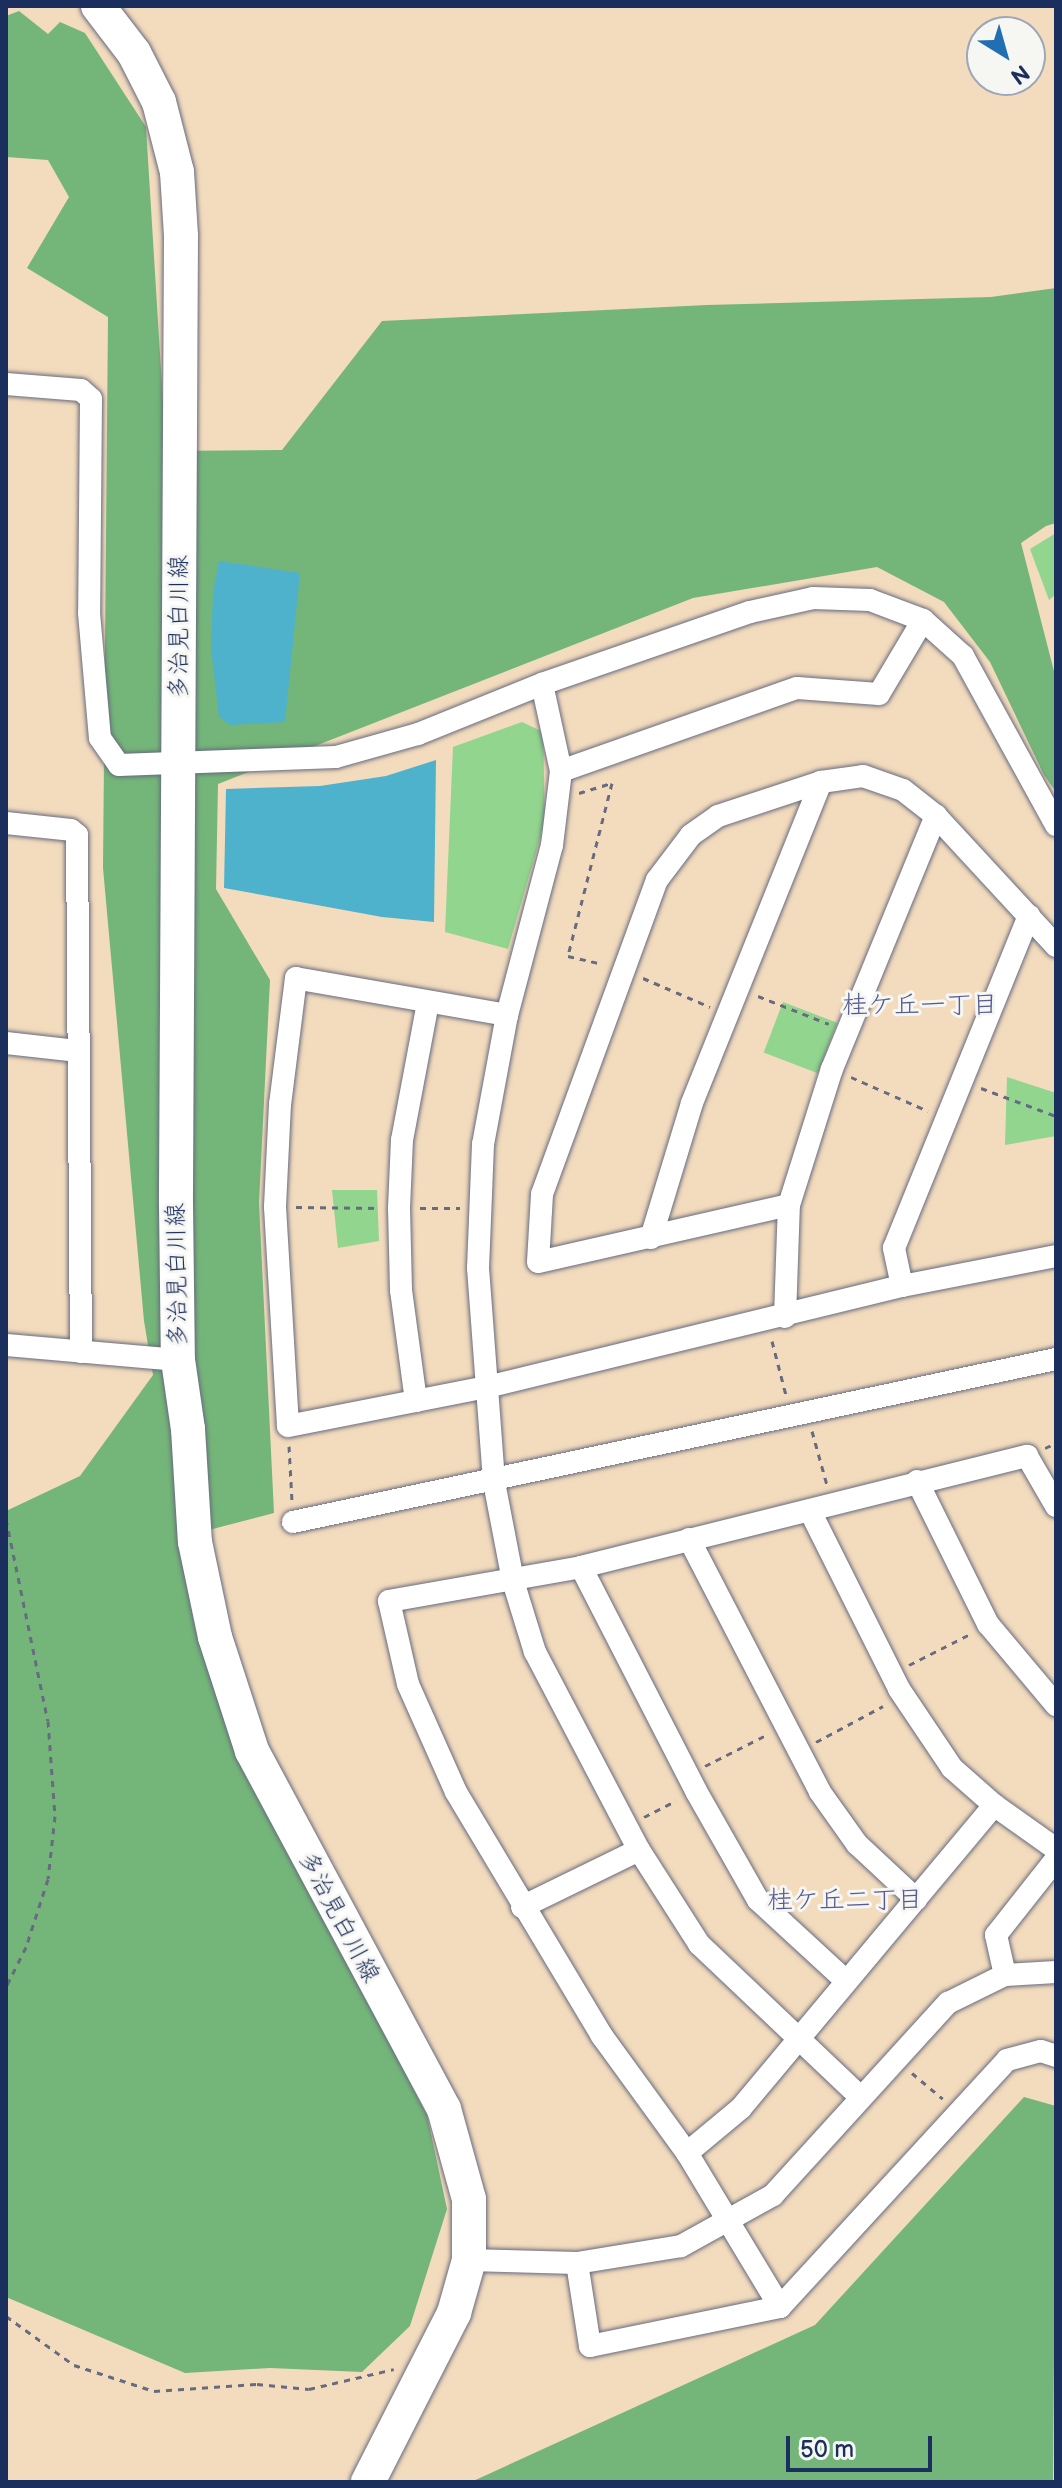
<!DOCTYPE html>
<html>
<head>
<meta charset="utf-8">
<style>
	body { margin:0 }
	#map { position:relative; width:1062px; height:2488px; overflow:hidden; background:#f3dbbd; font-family:"Balsamiq Sans","Klee One",sans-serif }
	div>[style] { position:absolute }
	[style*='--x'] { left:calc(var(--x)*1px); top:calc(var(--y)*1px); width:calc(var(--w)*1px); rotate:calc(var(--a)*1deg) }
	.green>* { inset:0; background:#91d58e; transform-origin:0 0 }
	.forest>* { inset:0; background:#74b679 }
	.water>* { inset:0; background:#4eb2cd }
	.path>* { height:3px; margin-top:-1.5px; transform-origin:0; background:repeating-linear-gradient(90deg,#676b7f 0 6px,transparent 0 12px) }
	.roads { filter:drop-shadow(0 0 2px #676b7f) drop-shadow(0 0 2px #676b7f) }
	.street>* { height:22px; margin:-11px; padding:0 11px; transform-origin:11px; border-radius:11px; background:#fff }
	.primary>* { height:34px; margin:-17px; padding:0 17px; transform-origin:17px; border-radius:17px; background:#fff }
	span { translate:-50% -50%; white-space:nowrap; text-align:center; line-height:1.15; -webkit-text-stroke:6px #f6f6f2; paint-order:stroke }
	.street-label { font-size:24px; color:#1b2f5e }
	.neighbourhood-label { font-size:26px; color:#565b93 }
	.frame { position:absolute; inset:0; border:8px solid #1b2f5e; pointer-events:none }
	.north { position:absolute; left:966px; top:16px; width:80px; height:80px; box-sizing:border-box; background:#f6f6f2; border:2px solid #9ea6b7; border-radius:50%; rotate:143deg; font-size:22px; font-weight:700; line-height:32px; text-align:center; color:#1b2f5e }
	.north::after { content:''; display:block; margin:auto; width:28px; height:36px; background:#1f6fb2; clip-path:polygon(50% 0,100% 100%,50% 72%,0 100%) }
	.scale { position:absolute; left:786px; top:2436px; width:146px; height:36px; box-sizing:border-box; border:4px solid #1b2f5e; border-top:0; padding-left:10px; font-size:24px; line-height:28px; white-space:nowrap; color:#1b2f5e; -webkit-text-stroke:6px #f6f6f2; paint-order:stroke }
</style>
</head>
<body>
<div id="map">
	<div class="green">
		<i style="clip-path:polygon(1056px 533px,1056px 594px,1049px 600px,1030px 549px)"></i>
		<i style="clip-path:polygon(522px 722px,543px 732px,545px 821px,508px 949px,445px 932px,453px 747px)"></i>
		<i style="left:783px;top:1002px;width:58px;height:54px;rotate:21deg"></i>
		<i style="clip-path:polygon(1007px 1077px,1056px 1093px,1056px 1136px,1005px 1145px)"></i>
		<i style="clip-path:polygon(332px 1190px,377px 1190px,379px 1241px,338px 1248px)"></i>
	</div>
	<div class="forest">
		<i style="clip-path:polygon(19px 11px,48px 34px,60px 22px,85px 33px,146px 127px,166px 451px,282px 450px,382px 321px,707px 305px,991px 297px,1056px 288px,1056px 523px,1046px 526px,1021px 543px,1056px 679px,1056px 792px,1044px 775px,990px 662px,944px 602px,877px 567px,693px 598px,218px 784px,216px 889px,270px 980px,259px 1203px,274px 1513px,182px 1537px,242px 1758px,427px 2115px,447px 2209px,410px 2326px,362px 2372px,270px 2368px,185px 2373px,6px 2297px,6px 1511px,80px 1476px,153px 1375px,144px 1321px,103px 868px,108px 317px,27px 268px,69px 197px,48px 160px,6px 157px,6px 16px)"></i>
		<i style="clip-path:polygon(1024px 2097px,1056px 2106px,1053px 2482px,471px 2482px,815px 2325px)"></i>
	</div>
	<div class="water">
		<i style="clip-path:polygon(219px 561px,300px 573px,285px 722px,230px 725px,219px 717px,211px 648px,213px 592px)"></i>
		<i style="clip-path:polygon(436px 760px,434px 922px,382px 917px,224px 888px,226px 789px,320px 786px,386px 776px)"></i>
	</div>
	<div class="path">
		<i style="--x:579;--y:793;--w:34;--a:-17"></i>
		<i style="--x:612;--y:783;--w:179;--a:104.3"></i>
		<i style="--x:568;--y:956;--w:35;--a:13"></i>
		<i style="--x:643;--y:978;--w:73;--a:23.4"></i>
		<i style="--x:758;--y:996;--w:76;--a:21.5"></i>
		<i style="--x:851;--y:1077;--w:84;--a:23.8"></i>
		<i style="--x:981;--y:1088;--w:80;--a:20.5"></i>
		<i style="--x:296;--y:1207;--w:84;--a:0.7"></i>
		<i style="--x:420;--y:1208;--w:40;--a:0"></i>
		<i style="--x:772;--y:1341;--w:56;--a:75.5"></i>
		<i style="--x:812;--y:1431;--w:56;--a:74.5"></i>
		<i style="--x:289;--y:1446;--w:56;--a:86.9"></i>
		<i style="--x:1045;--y:1448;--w:12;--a:-24"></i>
		<i style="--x:6;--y:1519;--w:206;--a:78.3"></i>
		<i style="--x:48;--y:1721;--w:95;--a:85.8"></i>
		<i style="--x:55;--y:1816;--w:63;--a:96.3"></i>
		<i style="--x:48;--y:1879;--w:71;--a:107.9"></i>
		<i style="--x:26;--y:1947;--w:45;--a:116.6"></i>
		<i style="--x:909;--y:1665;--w:68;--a:-26.9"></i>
		<i style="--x:816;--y:1742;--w:76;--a:-28.2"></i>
		<i style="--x:705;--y:1766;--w:68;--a:-26.9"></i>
		<i style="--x:644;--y:1817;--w:36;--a:-27"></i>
		<i style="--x:912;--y:2073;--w:40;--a:40"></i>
		<i style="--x:6;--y:2316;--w:84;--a:35.8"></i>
		<i style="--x:74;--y:2365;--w:84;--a:18"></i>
		<i style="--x:154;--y:2391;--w:103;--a:-3.9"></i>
		<i style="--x:257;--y:2384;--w:52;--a:5.5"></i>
		<i style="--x:309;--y:2389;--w:87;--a:-13.2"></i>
	</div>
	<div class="roads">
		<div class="street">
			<i style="--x:6;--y:384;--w:75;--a:4.6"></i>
			<i style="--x:81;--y:390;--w:13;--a:42"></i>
			<i style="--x:91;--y:399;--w:214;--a:90.5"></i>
			<i style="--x:89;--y:613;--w:125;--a:85"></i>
			<i style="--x:100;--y:738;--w:33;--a:55"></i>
			<i style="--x:119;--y:765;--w:217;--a:-2.1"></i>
			<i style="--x:336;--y:757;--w:85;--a:-15.7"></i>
			<i style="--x:418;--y:734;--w:134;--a:-22"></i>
			<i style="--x:542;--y:684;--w:220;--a:-19.1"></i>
			<i style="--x:750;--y:612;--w:65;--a:-12.5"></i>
			<i style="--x:813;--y:598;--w:57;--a:2"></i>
			<i style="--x:870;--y:600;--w:57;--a:20.7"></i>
			<i style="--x:923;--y:620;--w:54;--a:42"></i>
			<i style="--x:963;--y:656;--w:193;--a:61.2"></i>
			<i style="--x:542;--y:684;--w:89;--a:77.7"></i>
			<i style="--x:561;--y:771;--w:75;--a:96.9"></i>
			<i style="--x:552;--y:845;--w:176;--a:104.8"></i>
			<i style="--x:507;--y:1015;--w:131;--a:100.5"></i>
			<i style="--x:483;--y:1144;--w:124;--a:92.3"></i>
			<i style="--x:478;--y:1268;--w:215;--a:85.7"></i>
			<i style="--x:494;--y:1482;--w:101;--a:79.1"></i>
			<i style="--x:513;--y:1581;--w:74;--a:72.8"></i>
			<i style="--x:535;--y:1652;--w:224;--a:62.3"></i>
			<i style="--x:639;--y:1850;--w:112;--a:57.4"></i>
			<i style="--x:699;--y:1944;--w:222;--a:43.5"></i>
			<i style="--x:561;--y:771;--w:250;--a:-19.4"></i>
			<i style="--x:797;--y:688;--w:82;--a:4.2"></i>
			<i style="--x:879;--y:694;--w:86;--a:-59.3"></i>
			<i style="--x:6;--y:823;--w:65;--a:6.1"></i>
			<i style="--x:71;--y:830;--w:8;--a:40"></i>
			<i style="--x:77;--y:835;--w:517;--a:89.56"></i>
			<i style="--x:507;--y:1015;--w:214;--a:-170.1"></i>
			<i style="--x:296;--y:978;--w:127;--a:97.2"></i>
			<i style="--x:280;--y:1104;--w:103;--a:92.8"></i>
			<i style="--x:275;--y:1207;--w:219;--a:86.6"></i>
			<i style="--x:288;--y:1426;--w:203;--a:-11.1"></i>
			<i style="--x:487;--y:1387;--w:427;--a:-13.7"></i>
			<i style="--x:902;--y:1286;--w:157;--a:-11"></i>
			<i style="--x:6;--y:1043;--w:71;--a:6.4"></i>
			<i style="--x:789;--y:1205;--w:257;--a:167.2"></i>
			<i style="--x:538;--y:1262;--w:68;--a:-86.6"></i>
			<i style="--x:542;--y:1194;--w:334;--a:-69.9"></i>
			<i style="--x:657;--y:880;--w:56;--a:-52.9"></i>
			<i style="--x:691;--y:835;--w:33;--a:-35"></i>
			<i style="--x:718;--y:816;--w:108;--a:-18.3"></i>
			<i style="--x:821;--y:782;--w:42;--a:-8.1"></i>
			<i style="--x:863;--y:776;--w:42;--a:19.3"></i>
			<i style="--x:903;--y:790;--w:42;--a:38.2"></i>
			<i style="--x:936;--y:816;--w:177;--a:47.3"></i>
			<i style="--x:651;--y:1238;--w:141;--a:-73.1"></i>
			<i style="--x:692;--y:1103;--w:346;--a:-68.1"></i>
			<i style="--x:902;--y:1286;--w:39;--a:-102"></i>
			<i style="--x:894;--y:1248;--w:359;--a:-67.9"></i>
			<i style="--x:785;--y:1317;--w:112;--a:-88"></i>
			<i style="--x:789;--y:1205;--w:143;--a:-72.5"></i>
			<i style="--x:832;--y:1069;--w:274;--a:-67.7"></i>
			<i style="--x:6;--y:1345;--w:173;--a:5"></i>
			<i style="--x:416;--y:1401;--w:112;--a:-97.7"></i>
			<i style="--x:401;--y:1290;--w:82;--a:-91.4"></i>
			<i style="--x:399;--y:1208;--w:68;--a:-87.5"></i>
			<i style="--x:402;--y:1140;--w:140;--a:-79.3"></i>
			<i style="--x:917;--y:1481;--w:160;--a:63.6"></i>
			<i style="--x:988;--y:1624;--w:106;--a:50"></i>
			<i style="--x:810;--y:1511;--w:199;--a:63.4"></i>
			<i style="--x:899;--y:1689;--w:95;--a:56.1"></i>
			<i style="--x:952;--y:1768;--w:56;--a:41.4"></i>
			<i style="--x:994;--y:1805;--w:76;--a:35.4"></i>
			<i style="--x:293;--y:1522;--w:780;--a:-12.06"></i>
			<i style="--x:689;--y:1539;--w:285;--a:62.6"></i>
			<i style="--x:820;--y:1792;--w:64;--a:54.6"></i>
			<i style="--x:857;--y:1844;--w:81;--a:43"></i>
			<i style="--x:581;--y:1567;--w:252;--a:62.8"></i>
			<i style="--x:696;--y:1791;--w:125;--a:60.4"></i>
			<i style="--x:758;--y:1900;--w:120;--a:42.6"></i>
			<i style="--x:522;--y:1907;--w:130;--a:-26"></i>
			<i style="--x:1005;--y:1975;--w:41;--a:-102.7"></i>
			<i style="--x:996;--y:1935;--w:97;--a:-51.7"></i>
			<i style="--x:687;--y:2153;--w:70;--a:-39.8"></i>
			<i style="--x:741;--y:2108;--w:395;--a:-50.1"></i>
			<i style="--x:469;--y:2260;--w:108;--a:1.6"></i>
			<i style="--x:577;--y:2263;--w:105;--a:-9.3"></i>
			<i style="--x:681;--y:2246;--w:105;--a:-29"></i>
			<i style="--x:773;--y:2195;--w:260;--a:-47.7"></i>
			<i style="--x:948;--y:2003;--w:64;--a:-26.2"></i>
			<i style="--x:1005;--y:1975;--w:51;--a:-3.4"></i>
			<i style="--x:577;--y:2263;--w:84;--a:81.1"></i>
			<i style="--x:590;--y:2346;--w:194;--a:-11.6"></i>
			<i style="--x:780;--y:2307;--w:335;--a:-47.4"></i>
			<i style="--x:1007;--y:2060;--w:35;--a:-15"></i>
			<i style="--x:1041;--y:2051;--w:16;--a:18"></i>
			<i style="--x:780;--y:2307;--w:180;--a:-121.1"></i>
			<i style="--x:687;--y:2153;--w:145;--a:-126"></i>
			<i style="--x:602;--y:2036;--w:284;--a:-120.9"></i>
			<i style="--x:456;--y:1792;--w:118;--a:-114"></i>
			<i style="--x:408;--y:1684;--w:85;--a:-102.9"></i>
			<i style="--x:389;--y:1601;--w:195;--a:-10"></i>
			<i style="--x:581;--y:1567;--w:460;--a:-14"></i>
			<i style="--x:1027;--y:1456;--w:58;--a:59.9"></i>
		</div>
		<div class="primary">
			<i style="--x:98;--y:6;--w:59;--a:52.5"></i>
			<i style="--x:134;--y:53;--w:55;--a:63"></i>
			<i style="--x:159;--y:102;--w:72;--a:75.6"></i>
			<i style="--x:177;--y:172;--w:64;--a:86.4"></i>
			<i style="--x:181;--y:236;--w:968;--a:90.3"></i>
			<i style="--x:176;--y:1204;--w:156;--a:89.3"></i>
			<i style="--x:178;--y:1360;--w:70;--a:81.8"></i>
			<i style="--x:188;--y:1429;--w:113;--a:86.5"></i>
			<i style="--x:195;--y:1542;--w:97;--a:78.1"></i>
			<i style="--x:215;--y:1637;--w:120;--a:72"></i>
			<i style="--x:252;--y:1751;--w:406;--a:61.8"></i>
			<i style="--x:444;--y:2109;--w:93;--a:74.5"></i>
			<i style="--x:469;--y:2199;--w:61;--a:90"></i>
			<i style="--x:469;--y:2260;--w:55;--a:105.8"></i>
			<i style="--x:454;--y:2313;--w:190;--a:117"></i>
		</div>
	</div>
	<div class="street-label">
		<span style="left:179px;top:627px;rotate:-90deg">多治見白川線</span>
		<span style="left:177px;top:1275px;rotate:-91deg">多治見白川線</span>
		<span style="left:339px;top:1917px;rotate:62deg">多治見白川線</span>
	</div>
	<div class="neighbourhood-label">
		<span style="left:920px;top:1006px">桂ケ丘一丁目</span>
		<span style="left:845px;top:1901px">桂ケ丘二丁目</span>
	</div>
	<div class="frame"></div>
	<div class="north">N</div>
	<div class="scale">50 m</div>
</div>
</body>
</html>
